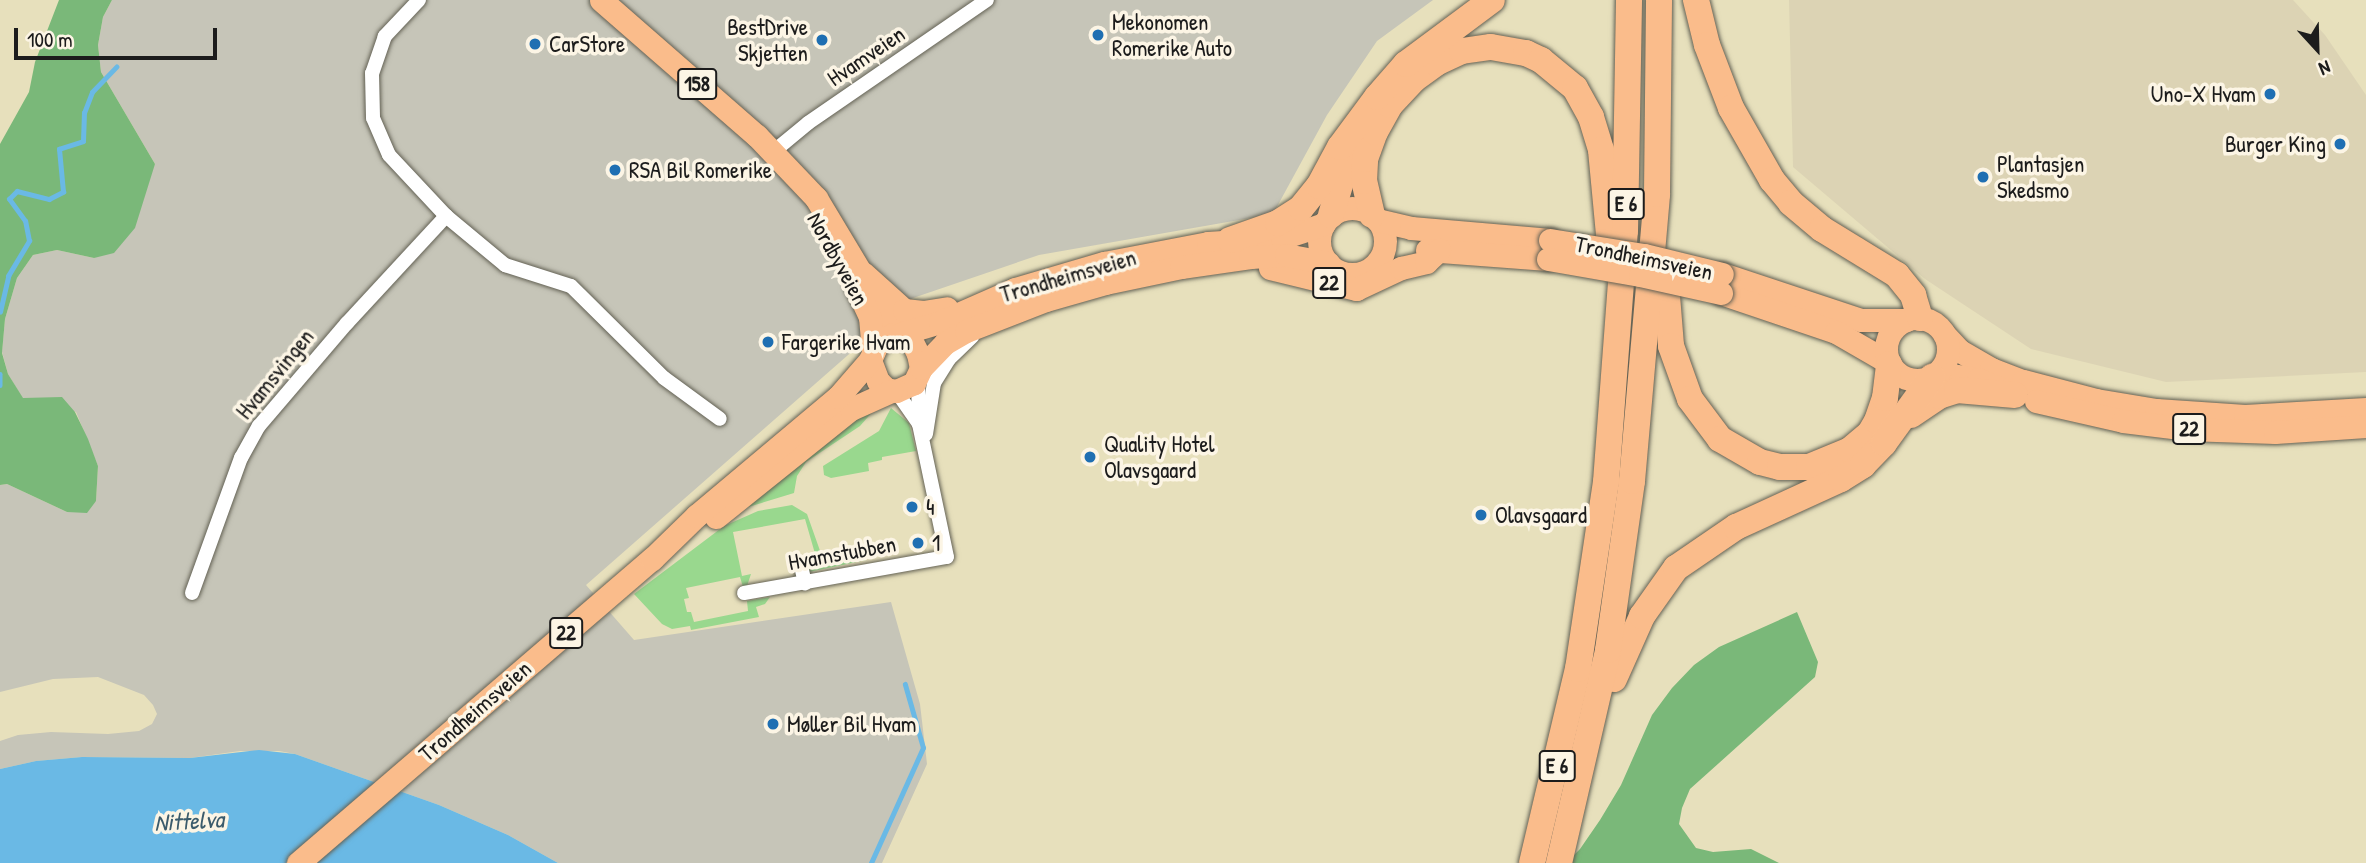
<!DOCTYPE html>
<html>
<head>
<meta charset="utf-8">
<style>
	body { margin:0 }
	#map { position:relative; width:2366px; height:863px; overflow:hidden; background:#e7e0bc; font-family:"Patrick Hand",sans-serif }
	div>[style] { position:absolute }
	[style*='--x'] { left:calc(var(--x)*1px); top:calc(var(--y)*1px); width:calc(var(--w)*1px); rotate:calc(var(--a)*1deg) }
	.built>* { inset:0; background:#dcd3b4 }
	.industrial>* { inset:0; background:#c6c5b8 }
	.green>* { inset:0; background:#99d88e }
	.forest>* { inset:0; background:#7ab879 }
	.water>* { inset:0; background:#6ab9e5 }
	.stream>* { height:4.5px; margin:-2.25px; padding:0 2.25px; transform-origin:2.25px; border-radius:2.25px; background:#6ab9e5 }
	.roads { filter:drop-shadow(0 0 2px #636154) drop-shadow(0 0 2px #636154) }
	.minor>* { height:14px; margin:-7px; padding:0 7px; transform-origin:7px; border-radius:7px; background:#fff }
	.primary>* { height:23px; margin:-11.5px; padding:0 11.5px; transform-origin:11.5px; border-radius:11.5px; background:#fabc8b }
	.trunk>* { height:23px; margin:-11.5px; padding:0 11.5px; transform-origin:11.5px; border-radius:11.5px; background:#fabc8b }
	.trunk>.ring { margin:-11.5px; padding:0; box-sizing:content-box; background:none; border:23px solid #fabc8b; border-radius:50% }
	.motorway>* { height:26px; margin:-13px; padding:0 13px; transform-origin:13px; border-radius:13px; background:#fabc8b }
	.bridges { filter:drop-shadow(0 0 2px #636154) drop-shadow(0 0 2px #636154) }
	.trunk-bridge>* { height:23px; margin:-11.5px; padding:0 11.5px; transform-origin:11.5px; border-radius:11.5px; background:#fabc8b }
	.dots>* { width:19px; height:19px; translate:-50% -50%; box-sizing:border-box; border:4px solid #fcf5e5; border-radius:50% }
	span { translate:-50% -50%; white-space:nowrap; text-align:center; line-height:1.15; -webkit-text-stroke:7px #fcf5e5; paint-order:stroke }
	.shield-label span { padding:2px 5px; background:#fcf5e5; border:2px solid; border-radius:5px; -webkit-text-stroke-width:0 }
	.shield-label { font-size:21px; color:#1c1c1c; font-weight:700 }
	.poi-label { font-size:23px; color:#1c1c1c }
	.left { translate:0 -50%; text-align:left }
	.right { translate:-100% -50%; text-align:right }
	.street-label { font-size:23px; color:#1c1c1c }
	.water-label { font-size:24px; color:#3b5b6c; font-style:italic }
	.north { position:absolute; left:2282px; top:14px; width:70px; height:70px; -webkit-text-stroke:5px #fcf5e5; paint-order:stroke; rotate:158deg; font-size:19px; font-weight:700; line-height:28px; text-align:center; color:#1c1c1c }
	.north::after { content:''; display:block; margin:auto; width:24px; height:32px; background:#1c1c1c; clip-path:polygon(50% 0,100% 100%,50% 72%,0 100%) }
	.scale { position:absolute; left:14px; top:28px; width:203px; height:32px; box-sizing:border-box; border:4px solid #1c1c1c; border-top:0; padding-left:9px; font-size:21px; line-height:24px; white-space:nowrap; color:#1c1c1c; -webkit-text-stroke:5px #fcf5e5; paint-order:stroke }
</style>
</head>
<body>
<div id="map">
	<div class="built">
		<i style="clip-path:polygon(1789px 0,2293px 0,2325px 35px,2366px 95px,2366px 372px,2166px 382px,2031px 349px,1925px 279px,1793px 167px)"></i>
	</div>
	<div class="industrial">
		<i style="clip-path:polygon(112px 0,1433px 0,1377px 41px,1327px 115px,1273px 214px,1039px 255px,913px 298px,586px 585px,634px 640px,891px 602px,920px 704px,927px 764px,882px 863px,558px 863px,508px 835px,439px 805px,295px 754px,279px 751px,240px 751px,190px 758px,82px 757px,36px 761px,0 769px,0 741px,18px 735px,51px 732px,108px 734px,139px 731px,152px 724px,157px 714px,153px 705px,144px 695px,98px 677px,53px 679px,0 692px,0 485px,7px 484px,67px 512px,96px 501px,98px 466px,76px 412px,23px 399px,8px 374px,2px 352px,5px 319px,17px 278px,33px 255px,57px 250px,94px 258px,155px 164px,101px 72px,98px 45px,103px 17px)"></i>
	</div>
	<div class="green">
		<i style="clip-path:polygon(891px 408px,909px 423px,916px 451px,882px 457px,882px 460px,868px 463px,869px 471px,831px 478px,824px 475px,823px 466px,879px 431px)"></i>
		<i style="clip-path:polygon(875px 409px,860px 426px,806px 462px,797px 476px,794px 493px,735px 511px,850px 419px)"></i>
		<i style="clip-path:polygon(792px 505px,807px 514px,824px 562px,832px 564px,867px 555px,866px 560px,809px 572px,808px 567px,818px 564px,805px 519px,733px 532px,742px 576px,751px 574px,747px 586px,743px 587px,740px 577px,686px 588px,689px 598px,684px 599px,687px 612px,691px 612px,694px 622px,748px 611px,747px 601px,770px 597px,765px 604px,756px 607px,759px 617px,691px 630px,690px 626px,672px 629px,662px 624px,634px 594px,724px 526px,758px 511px)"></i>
	</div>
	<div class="forest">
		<i style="clip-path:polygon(59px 0,112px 0,103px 17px,98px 45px,101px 72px,155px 164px,135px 228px,114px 253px,94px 258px,57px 250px,33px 255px,17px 278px,5px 319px,2px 353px,8px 374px,23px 398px,62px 397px,75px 412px,88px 439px,98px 466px,96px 501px,87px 513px,67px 512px,7px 484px,0 485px,0 144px,29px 92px,35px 62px)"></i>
		<i style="clip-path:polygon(1797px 612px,1818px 662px,1815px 677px,1690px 789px,1682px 808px,1679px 824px,1696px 848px,1713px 852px,1751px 849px,1779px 863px,1566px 863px,1580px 849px,1600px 820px,1621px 785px,1652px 715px,1672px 688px,1694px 665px,1719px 647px)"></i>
	</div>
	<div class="water">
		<i style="clip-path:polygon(259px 750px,295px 754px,439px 805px,508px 835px,558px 863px,0 863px,0 769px,36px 761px,82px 757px,190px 758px)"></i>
	</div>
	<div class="stream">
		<i style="--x:0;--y:312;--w:37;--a:-77"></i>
		<i style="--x:8;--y:276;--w:41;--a:-59"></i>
		<i style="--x:29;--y:241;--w:20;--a:-101"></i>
		<i style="--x:25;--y:221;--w:27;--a:-126"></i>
		<i style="--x:9;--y:199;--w:11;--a:-45"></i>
		<i style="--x:17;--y:191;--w:33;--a:14"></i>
		<i style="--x:49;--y:199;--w:16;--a:-27"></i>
		<i style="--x:63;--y:192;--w:43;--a:-95.3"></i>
		<i style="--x:59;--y:149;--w:25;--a:-18"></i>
		<i style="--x:83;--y:141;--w:28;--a:-88"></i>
		<i style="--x:84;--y:113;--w:22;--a:-69"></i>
		<i style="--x:92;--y:92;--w:35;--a:-46"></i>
		<i style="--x:0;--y:374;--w:11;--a:90"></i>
		<i style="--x:871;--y:863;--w:126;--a:-65.7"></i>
		<i style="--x:923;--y:748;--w:66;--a:-105.9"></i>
	</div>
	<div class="roads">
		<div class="minor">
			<i style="--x:419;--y:0;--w:50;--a:133.4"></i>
			<i style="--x:385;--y:36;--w:39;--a:109"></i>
			<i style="--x:372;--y:73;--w:45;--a:88.7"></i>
			<i style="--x:373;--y:118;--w:40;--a:66.6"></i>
			<i style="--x:389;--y:155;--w:83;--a:46.9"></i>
			<i style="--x:446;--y:216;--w:77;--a:39.7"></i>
			<i style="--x:505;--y:265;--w:69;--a:17.7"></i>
			<i style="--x:571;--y:286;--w:131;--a:44.7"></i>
			<i style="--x:664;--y:378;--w:69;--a:36.2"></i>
			<i style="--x:773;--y:152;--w:45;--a:-39.6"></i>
			<i style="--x:808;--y:123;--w:217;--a:-34.5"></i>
			<i style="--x:896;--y:391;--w:40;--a:55.1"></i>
			<i style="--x:926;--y:434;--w:52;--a:-81.1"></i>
			<i style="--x:934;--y:383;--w:28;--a:-58"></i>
			<i style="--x:949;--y:359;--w:32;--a:-44"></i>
			<i style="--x:801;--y:566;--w:18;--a:77"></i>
			<i style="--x:192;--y:593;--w:144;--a:-70.1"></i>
			<i style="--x:241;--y:458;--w:37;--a:-61"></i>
			<i style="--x:259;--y:426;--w:135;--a:-49.5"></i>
			<i style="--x:347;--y:323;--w:146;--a:-47.2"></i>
			<i style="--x:744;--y:593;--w:206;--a:-10.1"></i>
			<i style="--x:947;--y:557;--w:136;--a:-101.9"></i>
			<i style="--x:919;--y:424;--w:46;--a:-91.2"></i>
		</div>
		<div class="primary">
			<i style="--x:601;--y:0;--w:207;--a:41.1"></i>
			<i style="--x:757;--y:136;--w:86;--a:46.4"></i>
			<i style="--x:816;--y:198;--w:157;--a:59"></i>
			<i style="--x:856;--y:287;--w:33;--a:65"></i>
			<i style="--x:870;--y:317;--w:32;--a:85"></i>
			<i style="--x:1944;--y:334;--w:23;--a:47"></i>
			<i style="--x:1960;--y:351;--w:36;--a:30"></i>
			<i style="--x:1991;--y:369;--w:34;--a:21"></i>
			<i style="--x:2023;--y:381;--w:75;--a:14.6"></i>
			<i style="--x:2096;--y:400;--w:61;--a:9.5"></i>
			<i style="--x:2156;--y:410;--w:89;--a:3.9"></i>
			<i style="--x:2245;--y:416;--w:121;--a:-3.3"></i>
			<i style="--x:1938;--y:373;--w:40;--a:8.5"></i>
			<i style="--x:1978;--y:379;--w:25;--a:23"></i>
			<i style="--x:2036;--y:401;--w:89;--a:12.9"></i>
			<i style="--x:2123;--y:421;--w:64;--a:7.1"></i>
			<i style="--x:2187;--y:429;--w:88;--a:2"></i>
			<i style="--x:2275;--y:432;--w:91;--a:-3.8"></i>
		</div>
		<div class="trunk">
			<i class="ring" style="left:1319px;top:208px;width:43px;height:43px"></i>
			<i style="--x:1377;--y:220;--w:35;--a:13"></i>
			<i style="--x:1411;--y:228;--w:140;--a:4.9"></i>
			<i style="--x:1427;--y:250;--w:121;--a:4.3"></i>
			<i style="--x:1270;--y:268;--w:89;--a:13.7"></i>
			<i style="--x:1356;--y:289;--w:50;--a:-25"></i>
			<i style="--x:1401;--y:268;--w:26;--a:-13"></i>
			<i style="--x:1426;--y:262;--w:18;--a:-43"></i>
			<i style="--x:863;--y:273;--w:55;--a:42.1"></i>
			<i style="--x:904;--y:310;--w:19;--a:6"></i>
			<i style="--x:923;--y:312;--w:24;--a:-9"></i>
			<i style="--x:1722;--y:274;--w:146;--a:18.3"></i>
			<i style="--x:1861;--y:320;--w:45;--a:0"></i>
			<i style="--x:1721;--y:293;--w:121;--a:18.7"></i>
			<i style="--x:1836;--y:332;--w:60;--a:30"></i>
			<i class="ring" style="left:1886px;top:318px;width:39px;height:39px"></i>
			<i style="--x:893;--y:334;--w:7;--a:0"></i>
			<i style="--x:900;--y:334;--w:14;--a:34"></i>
			<i style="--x:912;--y:342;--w:13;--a:63"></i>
			<i style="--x:918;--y:354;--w:14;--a:78"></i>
			<i style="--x:921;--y:368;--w:17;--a:115"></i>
			<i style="--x:914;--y:383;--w:20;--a:156"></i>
			<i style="--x:896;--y:391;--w:10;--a:-169"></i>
			<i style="--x:886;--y:389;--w:11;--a:-135"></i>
			<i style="--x:878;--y:381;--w:22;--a:-111"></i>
			<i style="--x:870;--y:360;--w:17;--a:-66"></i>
			<i style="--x:877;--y:344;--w:19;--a:-32"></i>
			<i style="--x:900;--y:334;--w:42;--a:-16.7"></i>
			<i style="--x:940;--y:322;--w:82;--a:-23.7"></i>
			<i style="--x:1015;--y:289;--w:93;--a:-16.3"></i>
			<i style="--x:1104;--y:263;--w:106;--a:-10.9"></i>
			<i style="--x:1208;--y:243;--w:74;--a:-3.9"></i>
			<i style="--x:1282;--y:238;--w:44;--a:-18.4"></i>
			<i style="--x:921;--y:368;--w:35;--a:-46"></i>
			<i style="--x:945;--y:343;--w:24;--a:-30"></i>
			<i style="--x:966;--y:331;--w:86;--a:-21.2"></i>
			<i style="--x:1046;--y:300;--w:61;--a:-16.1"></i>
			<i style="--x:1105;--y:283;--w:78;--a:-11.9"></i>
			<i style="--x:1181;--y:267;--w:70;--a:-8.2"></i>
			<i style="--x:1250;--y:257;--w:36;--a:-3"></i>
			<i style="--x:1286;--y:255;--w:43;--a:10.8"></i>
			<i style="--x:716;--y:517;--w:173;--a:-38.7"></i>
			<i style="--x:851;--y:409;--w:44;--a:-24.2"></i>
			<i style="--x:298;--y:863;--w:467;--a:-40.7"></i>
			<i style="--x:652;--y:559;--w:62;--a:-44.3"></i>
			<i style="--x:696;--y:516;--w:185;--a:-40"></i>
			<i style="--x:838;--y:397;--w:49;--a:-49.1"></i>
		</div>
		<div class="motorway">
			<i style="--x:1696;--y:0;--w:46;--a:76.3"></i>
			<i style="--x:1707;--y:45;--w:67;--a:69.1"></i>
			<i style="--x:1731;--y:108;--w:83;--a:60.3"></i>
			<i style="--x:1772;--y:180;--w:30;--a:50"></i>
			<i style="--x:1791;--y:203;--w:40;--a:40"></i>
			<i style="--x:1822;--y:229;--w:88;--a:31.5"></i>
			<i style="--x:1897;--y:275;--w:26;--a:51"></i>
			<i style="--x:1913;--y:295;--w:24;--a:73"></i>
			<i style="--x:1331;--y:215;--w:63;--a:-73.3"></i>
			<i style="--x:1372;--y:215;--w:35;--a:-103"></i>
			<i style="--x:1364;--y:181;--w:22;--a:-87"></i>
			<i style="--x:1365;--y:159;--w:29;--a:-70"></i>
			<i style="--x:1375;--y:132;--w:31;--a:-61"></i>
			<i style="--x:1390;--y:105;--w:34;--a:-47"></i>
			<i style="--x:1413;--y:80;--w:29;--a:-36"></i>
			<i style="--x:1436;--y:63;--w:29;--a:-25"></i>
			<i style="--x:1462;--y:51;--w:29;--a:-8"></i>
			<i style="--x:1491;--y:47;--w:36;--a:10"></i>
			<i style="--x:1526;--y:53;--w:17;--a:25"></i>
			<i style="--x:1541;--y:60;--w:44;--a:39.5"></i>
			<i style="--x:1575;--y:88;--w:33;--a:61"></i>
			<i style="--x:1591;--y:117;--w:34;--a:73"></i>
			<i style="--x:1601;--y:150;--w:85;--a:84.6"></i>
			<i style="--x:1230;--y:240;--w:51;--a:-19.5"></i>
			<i style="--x:1278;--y:223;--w:27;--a:-33"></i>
			<i style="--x:1301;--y:208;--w:28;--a:-51"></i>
			<i style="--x:1319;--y:186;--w:44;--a:-61.7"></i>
			<i style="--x:1340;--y:147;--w:62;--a:-53.5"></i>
			<i style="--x:1377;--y:97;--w:44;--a:-48.7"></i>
			<i style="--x:1406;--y:64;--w:107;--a:-36.7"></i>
			<i style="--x:1665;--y:271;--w:75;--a:85.4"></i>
			<i style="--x:1671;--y:346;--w:56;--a:70.3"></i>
			<i style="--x:1690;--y:399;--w:50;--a:53.1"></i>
			<i style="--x:1720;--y:439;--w:46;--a:29.9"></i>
			<i style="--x:1760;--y:462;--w:21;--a:14"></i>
			<i style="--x:1780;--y:467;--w:29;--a:0"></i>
			<i style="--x:1809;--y:467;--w:44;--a:-22.5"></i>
			<i style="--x:1850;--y:450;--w:26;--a:-40"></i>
			<i style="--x:1870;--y:433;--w:14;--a:-60"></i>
			<i style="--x:1877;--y:421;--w:24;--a:-71"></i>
			<i style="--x:1885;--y:398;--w:34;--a:-83"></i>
			<i style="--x:1911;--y:415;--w:34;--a:-34"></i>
			<i style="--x:1939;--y:396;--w:19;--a:-18"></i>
			<i style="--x:1957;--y:390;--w:58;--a:4.9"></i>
			<i style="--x:1614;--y:679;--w:69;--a:-66"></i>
			<i style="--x:1642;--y:616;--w:59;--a:-54.7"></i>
			<i style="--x:1676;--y:568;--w:73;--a:-34.3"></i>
			<i style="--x:1736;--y:527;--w:115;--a:-24.6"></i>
			<i style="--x:1841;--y:479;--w:26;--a:-32"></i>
			<i style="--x:1863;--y:465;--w:30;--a:-46"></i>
			<i style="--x:1884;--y:443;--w:82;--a:-54"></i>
			<i style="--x:1532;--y:863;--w:199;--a:-76.7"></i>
			<i style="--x:1578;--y:669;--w:189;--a:-81.5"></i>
			<i style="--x:1606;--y:482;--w:252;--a:-85.7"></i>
			<i style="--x:1625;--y:231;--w:231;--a:-89"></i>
			<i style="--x:1559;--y:863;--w:219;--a:-77"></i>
			<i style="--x:1608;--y:650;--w:171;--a:-81.9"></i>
			<i style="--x:1632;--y:481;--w:288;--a:-85"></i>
			<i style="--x:1657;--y:194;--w:194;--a:-89.4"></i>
		</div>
	</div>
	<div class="bridges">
		<div class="trunk-bridge">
			<i style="--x:1550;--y:240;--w:95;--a:9.1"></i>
			<i style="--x:1644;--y:255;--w:80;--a:13.7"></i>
			<i style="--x:1548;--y:259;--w:93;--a:9.9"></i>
			<i style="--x:1640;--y:275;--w:83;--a:12.5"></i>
		</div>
	</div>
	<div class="dots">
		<i style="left:1098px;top:35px;background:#1f6fb2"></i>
		<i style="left:822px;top:40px;background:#1f6fb2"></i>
		<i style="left:535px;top:44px;background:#1f6fb2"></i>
		<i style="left:2270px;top:94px;background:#1f6fb2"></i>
		<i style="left:2340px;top:144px;background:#1f6fb2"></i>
		<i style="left:615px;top:170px;background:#1f6fb2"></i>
		<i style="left:1983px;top:177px;background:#1f6fb2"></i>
		<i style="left:768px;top:342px;background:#1f6fb2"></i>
		<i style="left:1090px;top:457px;background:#1f6fb2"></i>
		<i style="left:912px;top:507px;background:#1f6fb2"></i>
		<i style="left:1481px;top:515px;background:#1f6fb2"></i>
		<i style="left:918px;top:543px;background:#1f6fb2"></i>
		<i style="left:773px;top:724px;background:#1f6fb2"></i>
	</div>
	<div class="shield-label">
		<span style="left:697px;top:84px">158</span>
		<span style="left:1626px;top:204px">E 6</span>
		<span style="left:1329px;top:283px">22</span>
		<span style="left:2189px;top:429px">22</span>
		<span style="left:566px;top:633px">22</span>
		<span style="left:1557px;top:766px">E 6</span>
	</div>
	<div class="poi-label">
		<span class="left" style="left:1112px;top:35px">Mekonomen<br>Romerike Auto</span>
		<span class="right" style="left:808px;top:40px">BestDrive<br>Skjetten</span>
		<span class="left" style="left:549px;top:44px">CarStore</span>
		<span class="right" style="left:2256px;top:94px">Uno-X Hvam</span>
		<span class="right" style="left:2326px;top:144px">Burger King</span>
		<span class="left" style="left:1997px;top:177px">Plantasjen<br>Skedsmo</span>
		<span class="left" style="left:629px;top:170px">RSA Bil Romerike</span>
		<span class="left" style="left:782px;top:342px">Fargerike Hvam</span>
		<span class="left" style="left:1104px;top:457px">Quality Hotel<br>Olavsgaard</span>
		<span class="left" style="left:926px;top:507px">4</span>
		<span class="left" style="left:1495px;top:515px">Olavsgaard</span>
		<span class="left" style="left:932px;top:543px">1</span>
		<span class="left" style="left:787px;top:724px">Møller Bil Hvam</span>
	</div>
	<div class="street-label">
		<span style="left:866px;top:56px;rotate:-34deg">Hvamveien</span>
		<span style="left:1644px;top:258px;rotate:12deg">Trondheimsveien</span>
		<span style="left:838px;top:259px;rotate:61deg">Nordbyveien</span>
		<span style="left:1068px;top:276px;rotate:-16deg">Trondheimsveien</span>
		<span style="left:275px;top:374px;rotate:-51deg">Hvamsvingen</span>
		<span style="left:842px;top:553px;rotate:-10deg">Hvamstubben</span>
		<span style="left:475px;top:711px;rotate:-41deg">Trondheimsveien</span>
	</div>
	<div class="water-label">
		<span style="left:189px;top:821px;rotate:-3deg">Nittelva</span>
	</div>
	<div class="north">N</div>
	<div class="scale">100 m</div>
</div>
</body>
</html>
